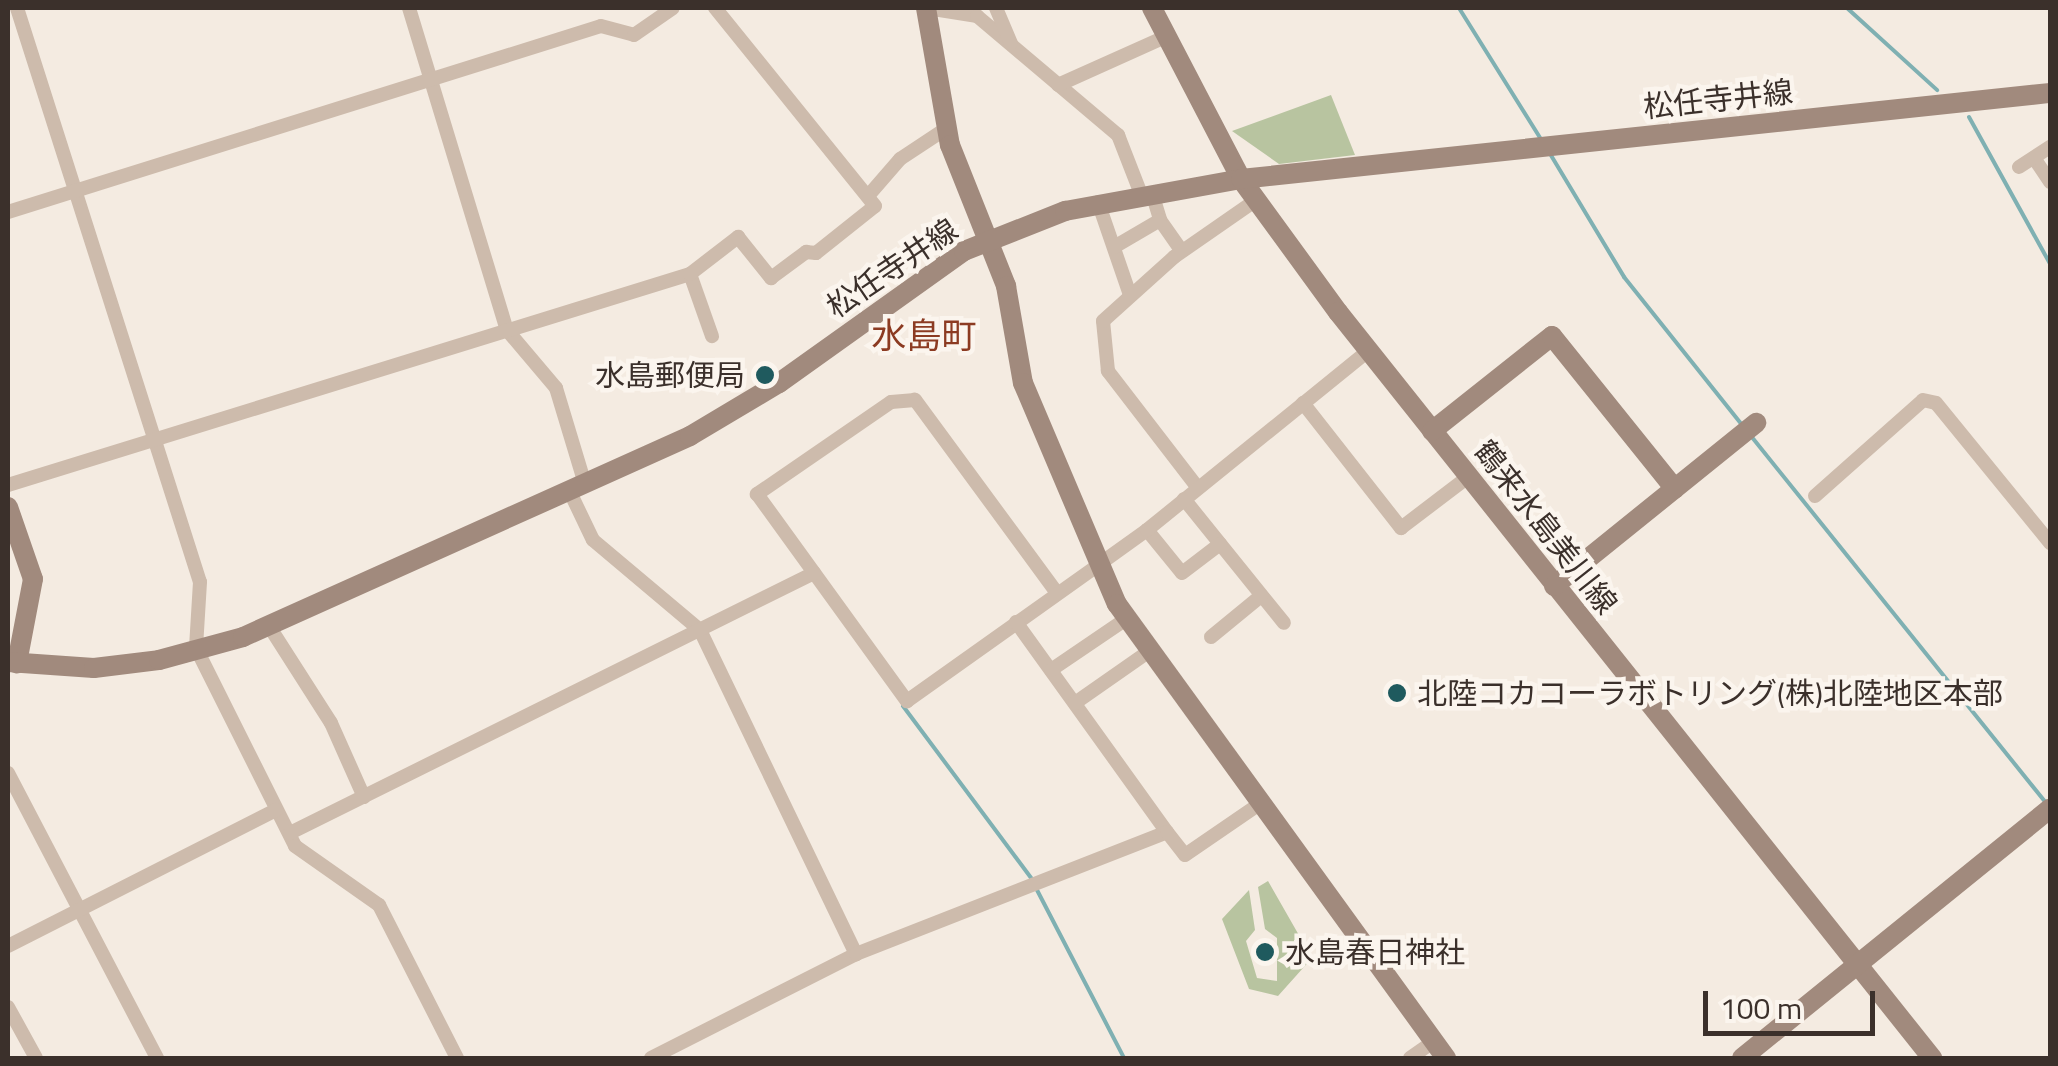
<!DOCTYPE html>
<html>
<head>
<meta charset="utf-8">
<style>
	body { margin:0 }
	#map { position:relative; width:2058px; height:1066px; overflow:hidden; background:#f4ebe1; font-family:"Titillium Web","Noto Sans JP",sans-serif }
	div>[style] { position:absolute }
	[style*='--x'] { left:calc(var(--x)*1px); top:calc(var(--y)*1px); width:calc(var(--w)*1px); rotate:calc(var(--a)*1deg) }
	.green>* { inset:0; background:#b8c4a0 }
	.stream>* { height:4px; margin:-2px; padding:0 2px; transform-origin:2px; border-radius:2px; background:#7fb0b2 }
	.street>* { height:14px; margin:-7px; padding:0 7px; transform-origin:7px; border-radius:7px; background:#cdbbac }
	.secondary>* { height:20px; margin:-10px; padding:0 10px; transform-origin:10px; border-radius:10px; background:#a18a7d }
	.dots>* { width:28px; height:28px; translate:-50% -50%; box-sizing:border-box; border:5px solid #fbf5ee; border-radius:50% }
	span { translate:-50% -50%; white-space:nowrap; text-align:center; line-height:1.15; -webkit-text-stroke:9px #fbf5ee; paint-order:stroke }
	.street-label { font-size:30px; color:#3b302b }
	.poi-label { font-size:30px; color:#3b302b }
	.right { translate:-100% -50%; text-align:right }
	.left { translate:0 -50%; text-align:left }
	.quarter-label { font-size:35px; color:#8c3b22 }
	.frame { position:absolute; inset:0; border:10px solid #3b302b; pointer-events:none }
	.scale { position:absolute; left:1703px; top:991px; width:172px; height:45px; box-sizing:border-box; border:5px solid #3b302b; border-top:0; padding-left:12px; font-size:30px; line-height:35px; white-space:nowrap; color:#3b302b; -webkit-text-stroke:8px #fbf5ee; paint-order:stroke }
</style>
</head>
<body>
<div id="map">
	<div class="green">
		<i style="clip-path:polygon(1331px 95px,1355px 155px,1279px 164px,1232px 131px)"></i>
		<i style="clip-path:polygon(1268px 881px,1312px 958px,1278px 996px,1249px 989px,1222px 919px,1249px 890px,1255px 930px,1246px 941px,1257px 978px,1277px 981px,1277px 938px,1265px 929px,1258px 887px)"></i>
	</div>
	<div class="stream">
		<i style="--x:1459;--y:8;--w:155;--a:58"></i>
		<i style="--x:1847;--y:8;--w:122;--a:42.3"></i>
		<i style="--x:1969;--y:117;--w:168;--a:61.1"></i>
		<i style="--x:1549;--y:152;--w:146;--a:59"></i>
		<i style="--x:1624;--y:277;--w:189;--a:51.4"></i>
		<i style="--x:1751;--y:436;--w:471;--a:51.2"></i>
		<i style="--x:903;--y:706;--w:216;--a:53.3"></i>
		<i style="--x:1037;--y:890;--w:189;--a:62.6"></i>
	</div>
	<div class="street">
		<i style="--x:17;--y:8;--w:602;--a:72.32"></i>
		<i style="--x:200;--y:582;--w:66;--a:93.5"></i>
		<i style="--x:196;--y:648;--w:221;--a:63.4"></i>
		<i style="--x:295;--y:846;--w:103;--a:35.1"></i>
		<i style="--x:379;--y:905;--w:172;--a:63"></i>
		<i style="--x:409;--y:8;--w:337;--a:73.1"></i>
		<i style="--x:507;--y:330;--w:76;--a:49.8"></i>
		<i style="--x:556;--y:388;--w:100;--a:73.2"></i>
		<i style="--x:927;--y:8;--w:51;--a:9.1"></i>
		<i style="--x:977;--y:16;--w:185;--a:40.2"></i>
		<i style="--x:1118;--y:135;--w:63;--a:68.7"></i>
		<i style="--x:996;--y:8;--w:38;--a:67"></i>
		<i style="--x:1058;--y:85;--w:117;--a:-24.2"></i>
		<i style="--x:2034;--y:158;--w:29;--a:56"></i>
		<i style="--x:2019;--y:167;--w:37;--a:-33"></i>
		<i style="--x:1152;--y:193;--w:28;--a:73"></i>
		<i style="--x:1160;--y:220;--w:38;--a:55"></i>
		<i style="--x:868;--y:196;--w:49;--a:-49.1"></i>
		<i style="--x:900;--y:159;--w:56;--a:-33.4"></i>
		<i style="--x:1098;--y:202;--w:98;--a:71"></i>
		<i style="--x:8;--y:212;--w:621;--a:-17.41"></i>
		<i style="--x:601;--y:26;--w:34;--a:15"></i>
		<i style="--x:634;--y:35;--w:47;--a:-34.7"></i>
		<i style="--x:1114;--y:247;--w:53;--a:-30.4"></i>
		<i style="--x:690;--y:274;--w:66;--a:70.5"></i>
		<i style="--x:1303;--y:403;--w:159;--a:51.9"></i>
		<i style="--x:1401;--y:528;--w:84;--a:-37.3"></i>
		<i style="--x:8;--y:485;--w:714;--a:-17.19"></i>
		<i style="--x:690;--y:274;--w:61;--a:-37.6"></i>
		<i style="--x:738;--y:237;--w:53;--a:51.2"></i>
		<i style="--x:771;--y:278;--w:44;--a:-36.6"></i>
		<i style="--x:806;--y:252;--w:10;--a:6"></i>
		<i style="--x:816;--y:253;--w:75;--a:-38.5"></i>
		<i style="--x:875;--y:206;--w:255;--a:-128.9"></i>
		<i style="--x:1198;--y:488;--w:148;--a:-127.6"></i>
		<i style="--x:1108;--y:371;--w:50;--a:-95.7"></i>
		<i style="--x:1103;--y:321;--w:96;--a:-42"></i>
		<i style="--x:1174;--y:257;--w:100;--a:-34.8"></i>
		<i style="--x:569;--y:490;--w:55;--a:64.4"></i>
		<i style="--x:593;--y:540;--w:140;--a:40.1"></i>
		<i style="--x:700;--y:630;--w:360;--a:64.3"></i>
		<i style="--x:1815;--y:496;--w:144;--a:-41.6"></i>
		<i style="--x:1923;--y:400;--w:13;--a:13"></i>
		<i style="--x:1936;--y:403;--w:181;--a:50.8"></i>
		<i style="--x:1184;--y:499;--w:159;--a:51.1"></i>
		<i style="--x:1147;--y:530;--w:55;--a:50.9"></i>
		<i style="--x:1182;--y:573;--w:48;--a:-37.3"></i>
		<i style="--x:1057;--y:593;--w:240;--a:-126.3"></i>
		<i style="--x:915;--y:400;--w:24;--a:175"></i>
		<i style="--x:891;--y:402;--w:163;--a:145.5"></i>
		<i style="--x:757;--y:494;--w:256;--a:54.1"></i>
		<i style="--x:907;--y:701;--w:229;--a:-35.4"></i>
		<i style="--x:1094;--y:568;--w:65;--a:-35.6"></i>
		<i style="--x:1147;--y:530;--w:284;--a:-39"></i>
		<i style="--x:1016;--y:622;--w:259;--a:54.3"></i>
		<i style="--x:269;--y:626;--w:115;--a:57.4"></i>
		<i style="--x:331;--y:723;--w:81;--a:66"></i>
		<i style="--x:1211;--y:637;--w:65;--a:-39.4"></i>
		<i style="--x:1051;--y:670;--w:91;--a:-34.2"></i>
		<i style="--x:1075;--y:703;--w:89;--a:-34.9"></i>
		<i style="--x:8;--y:773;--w:322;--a:62.4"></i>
		<i style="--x:290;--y:833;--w:585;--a:-26.39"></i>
		<i style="--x:8;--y:946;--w:301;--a:-26.9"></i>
		<i style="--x:8;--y:1007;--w:58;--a:61.2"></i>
		<i style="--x:651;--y:1058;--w:230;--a:-26.9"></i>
		<i style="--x:856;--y:954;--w:334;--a:-21.4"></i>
		<i style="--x:1167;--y:832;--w:29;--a:52"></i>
		<i style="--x:1185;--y:855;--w:88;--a:-34.4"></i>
		<i style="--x:1410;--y:1058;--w:28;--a:-35"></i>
	</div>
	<div class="secondary">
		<i style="--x:926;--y:8;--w:139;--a:80.1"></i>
		<i style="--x:950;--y:145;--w:152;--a:68.3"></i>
		<i style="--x:1006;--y:286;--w:98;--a:80.1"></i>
		<i style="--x:1023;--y:383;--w:240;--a:67"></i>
		<i style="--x:1117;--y:604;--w:561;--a:54.07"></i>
		<i style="--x:1152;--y:8;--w:193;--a:62.5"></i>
		<i style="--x:1241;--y:179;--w:165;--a:53.9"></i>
		<i style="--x:1338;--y:312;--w:954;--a:51.47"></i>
		<i style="--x:1432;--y:431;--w:153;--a:-38.4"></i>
		<i style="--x:1552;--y:336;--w:196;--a:51.2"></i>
		<i style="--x:8;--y:507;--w:76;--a:70.9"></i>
		<i style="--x:33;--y:579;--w:86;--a:100.8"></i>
		<i style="--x:1554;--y:586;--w:260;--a:-38.9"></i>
		<i style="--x:8;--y:662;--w:86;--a:4"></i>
		<i style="--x:94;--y:668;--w:65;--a:-7"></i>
		<i style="--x:159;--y:660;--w:87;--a:-15.3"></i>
		<i style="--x:243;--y:637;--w:490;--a:-24.2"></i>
		<i style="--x:690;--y:436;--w:104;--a:-30.8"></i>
		<i style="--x:779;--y:383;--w:227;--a:-35.5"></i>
		<i style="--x:964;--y:251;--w:109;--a:-21.6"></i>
		<i style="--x:1065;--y:211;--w:179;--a:-10.3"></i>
		<i style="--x:1241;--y:179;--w:814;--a:-6.07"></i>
		<i style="--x:1742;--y:1058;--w:396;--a:-39"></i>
	</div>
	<div class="dots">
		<i style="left:765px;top:375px;background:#1f5a5e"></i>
		<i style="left:1397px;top:693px;background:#1f5a5e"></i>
		<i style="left:1265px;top:952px;background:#1f5a5e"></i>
	</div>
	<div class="street-label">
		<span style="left:1718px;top:99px;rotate:-6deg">松任寺井線</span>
		<span style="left:892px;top:268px;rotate:-34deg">松任寺井線</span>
		<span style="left:1546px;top:527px;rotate:52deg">鶴来水島美川線</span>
	</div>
	<div class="poi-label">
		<span class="right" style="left:745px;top:375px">水島郵便局</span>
		<span class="left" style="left:1417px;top:693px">北陸コカコーラボトリング(株)北陸地区本部</span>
		<span class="left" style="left:1285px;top:952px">水島春日神社</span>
	</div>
	<div class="quarter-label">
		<span style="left:924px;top:335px">水島町</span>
	</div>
	<div class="frame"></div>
	<div class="scale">100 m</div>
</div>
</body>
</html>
